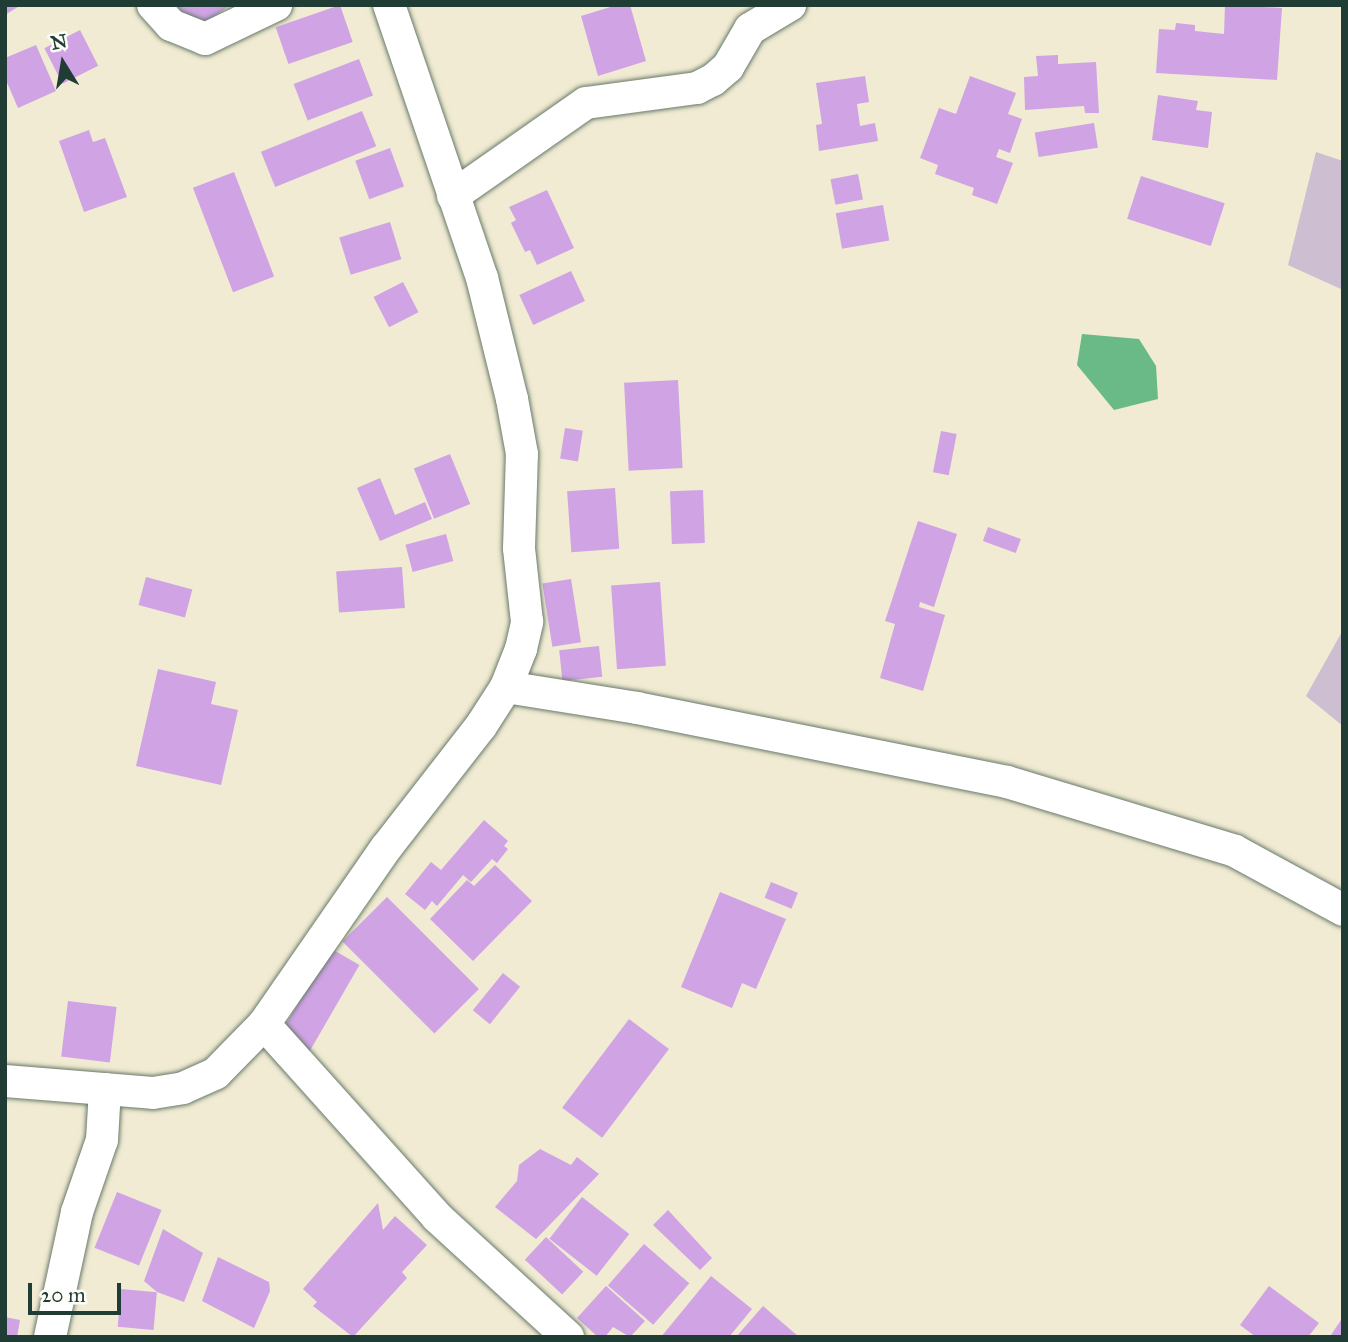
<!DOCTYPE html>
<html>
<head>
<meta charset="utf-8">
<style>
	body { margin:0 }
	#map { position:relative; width:1348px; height:1342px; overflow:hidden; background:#f0ebd2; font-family:"IM FELL Great Primer",serif }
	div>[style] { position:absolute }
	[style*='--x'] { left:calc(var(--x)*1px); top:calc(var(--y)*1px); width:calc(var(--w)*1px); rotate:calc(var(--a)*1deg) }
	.industrial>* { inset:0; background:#cebed1 }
	.forest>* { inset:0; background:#69ba86 }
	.building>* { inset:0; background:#d0a3e5; transform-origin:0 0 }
	.roads { filter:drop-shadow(0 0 2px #687a6b) drop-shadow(0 0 2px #687a6b) }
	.minor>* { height:32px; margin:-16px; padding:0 16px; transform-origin:16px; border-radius:16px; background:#fff }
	span { translate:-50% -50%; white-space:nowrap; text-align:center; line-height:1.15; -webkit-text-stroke:6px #fdfcf7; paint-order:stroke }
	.frame { position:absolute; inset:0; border:7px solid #1f3d34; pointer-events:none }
	.north { position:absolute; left:28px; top:28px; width:70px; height:70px; -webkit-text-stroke:5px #fdfcf7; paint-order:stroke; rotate:349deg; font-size:19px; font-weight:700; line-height:28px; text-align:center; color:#1f3d34 }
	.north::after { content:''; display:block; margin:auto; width:24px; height:32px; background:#1f3d34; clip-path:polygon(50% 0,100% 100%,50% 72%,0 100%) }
	.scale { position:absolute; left:28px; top:1283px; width:93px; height:32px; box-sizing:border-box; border:4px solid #1f3d34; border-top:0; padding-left:9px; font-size:21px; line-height:24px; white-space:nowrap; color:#1f3d34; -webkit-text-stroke:5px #fdfcf7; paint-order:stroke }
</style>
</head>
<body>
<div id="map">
	<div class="industrial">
		<i style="clip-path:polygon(1316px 152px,1343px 161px,1343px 290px,1288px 265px)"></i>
		<i style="clip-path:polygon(1343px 630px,1343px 726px,1306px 696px)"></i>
	</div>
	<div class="forest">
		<i style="clip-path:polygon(1082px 334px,1139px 339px,1156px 366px,1158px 399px,1114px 410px,1077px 365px)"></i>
	</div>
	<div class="building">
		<i style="clip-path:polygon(5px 5px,21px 5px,5px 15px)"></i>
		<i style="clip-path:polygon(177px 5px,230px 5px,195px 30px)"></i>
		<i style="left:340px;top:5px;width:39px;height:68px;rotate:71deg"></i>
		<i style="clip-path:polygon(617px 5px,630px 5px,646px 61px,598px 76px,581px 16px)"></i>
		<i style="clip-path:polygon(1225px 5px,1282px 8px,1277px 80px,1156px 73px,1159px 29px,1175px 30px,1176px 23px,1195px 25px,1195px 31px,1224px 34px)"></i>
		<i style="left:80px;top:30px;width:40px;height:40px;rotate:63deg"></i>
		<i style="clip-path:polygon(36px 45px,56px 91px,18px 108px,5px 78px,5px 58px)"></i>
		<i style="clip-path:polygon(1058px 55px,1058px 64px,1096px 62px,1099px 113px,1085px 113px,1084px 106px,1025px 110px,1024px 77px,1038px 76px,1036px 56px)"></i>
		<i style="left:359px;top:59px;width:39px;height:70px;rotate:69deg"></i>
		<i style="clip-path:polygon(865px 76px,869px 102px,857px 104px,860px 126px,875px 123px,878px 141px,819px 151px,816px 125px,822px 124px,816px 83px)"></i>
		<i style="clip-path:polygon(970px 76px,1016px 93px,1008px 114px,1022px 119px,1010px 153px,999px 149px,996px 157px,1013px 163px,997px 204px,972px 195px,974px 188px,935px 174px,938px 165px,920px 158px,939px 108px,956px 114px)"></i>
		<i style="clip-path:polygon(1158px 95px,1198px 101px,1196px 110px,1212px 112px,1208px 148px,1152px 140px)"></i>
		<i style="left:362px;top:111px;width:38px;height:109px;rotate:68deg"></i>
		<i style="left:1094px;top:123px;width:25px;height:60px;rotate:81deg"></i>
		<i style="clip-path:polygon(89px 130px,93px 142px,105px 138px,127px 197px,84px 212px,59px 141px)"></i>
		<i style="left:390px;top:148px;width:41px;height:37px;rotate:70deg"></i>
		<i style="left:234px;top:172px;width:112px;height:44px;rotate:69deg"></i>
		<i style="left:858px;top:174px;width:26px;height:28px;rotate:79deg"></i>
		<i style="left:1141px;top:176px;width:88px;height:45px;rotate:18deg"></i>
		<i style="clip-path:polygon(547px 190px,574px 248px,537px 265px,530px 250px,525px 252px,511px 223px,516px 220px,509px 207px)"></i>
		<i style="left:883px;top:205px;width:36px;height:48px;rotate:80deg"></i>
		<i style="left:390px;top:222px;width:39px;height:53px;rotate:73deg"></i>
		<i style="left:571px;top:271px;width:33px;height:57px;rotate:65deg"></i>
		<i style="left:403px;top:282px;width:34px;height:33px;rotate:63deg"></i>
		<i style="left:678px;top:380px;width:88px;height:54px;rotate:87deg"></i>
		<i style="left:565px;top:428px;width:18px;height:31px;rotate:9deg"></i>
		<i style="left:941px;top:431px;width:16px;height:42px;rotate:11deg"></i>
		<i style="left:450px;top:454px;width:54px;height:39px;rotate:68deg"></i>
		<i style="clip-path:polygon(380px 478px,395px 515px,425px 502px,432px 519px,380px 541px,357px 488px)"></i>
		<i style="left:615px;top:488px;width:61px;height:48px;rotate:86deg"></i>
		<i style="left:703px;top:490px;width:53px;height:33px;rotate:88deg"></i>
		<i style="clip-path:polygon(918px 521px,957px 534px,934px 607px,920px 602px,919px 607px,945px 615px,923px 691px,880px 678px,895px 624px,885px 621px)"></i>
		<i style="left:988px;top:527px;width:35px;height:15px;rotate:20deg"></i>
		<i style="left:446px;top:534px;width:28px;height:42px;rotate:75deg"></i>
		<i style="left:402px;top:567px;width:41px;height:66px;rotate:86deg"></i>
		<i style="left:146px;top:577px;width:48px;height:29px;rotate:15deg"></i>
		<i style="left:571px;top:579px;width:64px;height:29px;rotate:81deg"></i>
		<i style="left:660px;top:582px;width:84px;height:49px;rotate:86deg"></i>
		<i style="left:599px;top:646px;width:31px;height:40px;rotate:84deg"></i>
		<i style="clip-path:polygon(158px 669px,216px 682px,211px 704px,238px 710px,221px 785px,136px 766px)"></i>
		<i style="clip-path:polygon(484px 820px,508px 841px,504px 846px,508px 849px,497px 863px,492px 859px,471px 882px,463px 875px,437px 906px,432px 901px,425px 910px,405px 894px,431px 862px,441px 870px)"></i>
		<i style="clip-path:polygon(495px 865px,532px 901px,473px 961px,430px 919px,467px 880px,474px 886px)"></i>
		<i style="left:771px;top:882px;width:29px;height:17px;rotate:22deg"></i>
		<i style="clip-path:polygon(720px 892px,786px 919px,756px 989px,742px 983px,732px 1008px,681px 987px)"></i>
		<i style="left:387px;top:897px;width:130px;height:63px;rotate:45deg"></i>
		<i style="left:330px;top:948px;width:34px;height:104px;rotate:30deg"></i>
		<i style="left:503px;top:973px;width:22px;height:48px;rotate:39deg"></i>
		<i style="left:68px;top:1001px;width:49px;height:56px;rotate:7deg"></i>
		<i style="left:629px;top:1019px;width:50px;height:111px;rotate:37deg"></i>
		<i style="clip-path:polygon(540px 1149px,571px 1165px,577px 1157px,599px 1174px,536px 1239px,495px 1207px,517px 1181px,519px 1165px)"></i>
		<i style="left:117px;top:1192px;width:48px;height:60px;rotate:22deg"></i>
		<i style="left:582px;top:1197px;width:60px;height:53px;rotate:38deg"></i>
		<i style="clip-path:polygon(378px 1203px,383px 1230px,395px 1216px,427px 1245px,402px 1272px,407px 1278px,353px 1337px,313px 1306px,317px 1302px,303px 1289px)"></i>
		<i style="clip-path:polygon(668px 1210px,712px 1258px,700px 1270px,653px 1225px)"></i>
		<i style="clip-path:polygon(163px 1229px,203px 1253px,184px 1302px,157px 1292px,144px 1281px)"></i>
		<i style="left:546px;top:1237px;width:51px;height:31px;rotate:43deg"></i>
		<i style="left:644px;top:1244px;width:60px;height:55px;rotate:41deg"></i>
		<i style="clip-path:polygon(218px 1257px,269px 1282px,270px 1291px,254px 1328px,202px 1301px)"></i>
		<i style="clip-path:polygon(711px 1276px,752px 1309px,729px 1337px,661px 1337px)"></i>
		<i style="clip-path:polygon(606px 1286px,645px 1321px,630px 1337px,613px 1327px,605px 1337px,598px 1337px,577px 1318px)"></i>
		<i style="clip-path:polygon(1269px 1286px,1319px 1323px,1308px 1337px,1256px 1337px,1240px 1325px)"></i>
		<i style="left:121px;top:1289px;width:36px;height:38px;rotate:5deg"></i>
		<i style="clip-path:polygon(763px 1306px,799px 1337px,736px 1337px)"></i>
		<i style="clip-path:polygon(5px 1317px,20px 1320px,17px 1337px,5px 1337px)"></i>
		<i style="clip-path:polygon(1343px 1317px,1343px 1337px,1333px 1337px,1331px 1335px)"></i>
	</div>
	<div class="roads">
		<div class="minor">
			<i style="--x:153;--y:5;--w:27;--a:48"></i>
			<i style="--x:171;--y:25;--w:37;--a:22"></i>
			<i style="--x:205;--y:39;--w:79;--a:-25.6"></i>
			<i style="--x:453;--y:196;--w:162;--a:-35"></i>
			<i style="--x:586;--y:103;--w:112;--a:-7.7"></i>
			<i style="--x:697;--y:88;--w:18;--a:-27"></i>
			<i style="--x:713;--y:80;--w:20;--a:-41"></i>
			<i style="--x:728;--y:67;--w:44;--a:-59.9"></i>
			<i style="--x:750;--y:29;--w:47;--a:-31"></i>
			<i style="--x:506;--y:687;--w:133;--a:9.1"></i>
			<i style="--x:637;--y:708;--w:377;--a:11.3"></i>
			<i style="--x:1007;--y:782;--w:238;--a:16.8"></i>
			<i style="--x:1235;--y:851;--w:123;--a:28.6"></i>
			<i style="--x:264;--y:1024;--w:259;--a:48.1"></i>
			<i style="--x:437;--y:1217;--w:178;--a:42.5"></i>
			<i style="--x:5;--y:1081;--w:148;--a:4.6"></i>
			<i style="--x:153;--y:1093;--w:30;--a:-9"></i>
			<i style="--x:183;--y:1088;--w:36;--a:-24"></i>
			<i style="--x:216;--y:1073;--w:69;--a:-45.6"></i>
			<i style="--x:264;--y:1024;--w:214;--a:-55.3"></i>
			<i style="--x:386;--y:848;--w:155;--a:-52.1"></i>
			<i style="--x:481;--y:726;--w:46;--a:-57.3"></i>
			<i style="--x:506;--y:687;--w:41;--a:-68.5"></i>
			<i style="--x:521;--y:649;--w:28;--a:-77"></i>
			<i style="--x:527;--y:622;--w:74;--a:-96.2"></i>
			<i style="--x:519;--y:548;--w:94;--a:-88.2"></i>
			<i style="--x:522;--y:454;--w:56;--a:-100.3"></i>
			<i style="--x:512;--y:399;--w:125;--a:-103.9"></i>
			<i style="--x:482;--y:278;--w:288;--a:-108.8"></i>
			<i style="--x:50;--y:1337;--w:128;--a:-77.8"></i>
			<i style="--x:77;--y:1212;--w:76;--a:-70.9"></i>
			<i style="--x:102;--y:1140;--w:51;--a:-86.6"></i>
		</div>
	</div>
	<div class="frame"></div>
	<div class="north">N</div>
	<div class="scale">20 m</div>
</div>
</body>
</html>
